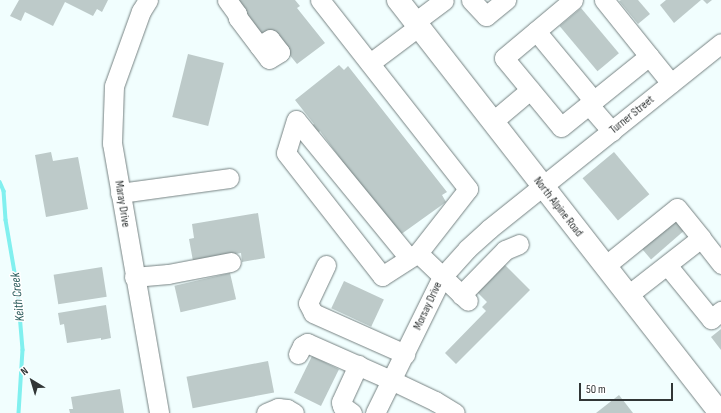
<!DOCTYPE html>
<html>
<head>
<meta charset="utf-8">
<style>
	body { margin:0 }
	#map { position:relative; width:721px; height:413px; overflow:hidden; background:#f1fefe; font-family:"Sofia Sans Condensed",sans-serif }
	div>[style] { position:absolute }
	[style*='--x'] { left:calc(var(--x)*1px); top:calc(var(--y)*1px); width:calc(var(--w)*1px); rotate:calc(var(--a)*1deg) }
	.stream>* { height:3.5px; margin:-1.75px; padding:0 1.75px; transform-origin:1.75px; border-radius:1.75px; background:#81f0ef }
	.building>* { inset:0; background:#bdcac9; transform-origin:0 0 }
	.roads { filter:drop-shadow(0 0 1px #768282) drop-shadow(0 0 1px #768282) }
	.minor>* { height:19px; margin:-9.5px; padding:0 9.5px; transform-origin:9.5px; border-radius:9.5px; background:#fff }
	.major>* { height:22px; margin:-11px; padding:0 11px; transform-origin:11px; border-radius:11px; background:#fff }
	span { translate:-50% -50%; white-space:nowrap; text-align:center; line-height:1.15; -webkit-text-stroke:3px #fff; paint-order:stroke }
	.street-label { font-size:12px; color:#313636 }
	.water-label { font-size:13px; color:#2b5c5c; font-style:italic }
	.north { position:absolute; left:12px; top:361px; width:40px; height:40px; -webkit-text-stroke:3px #fff; paint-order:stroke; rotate:322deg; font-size:11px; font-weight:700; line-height:16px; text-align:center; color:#313636 }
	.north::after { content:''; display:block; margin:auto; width:14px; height:18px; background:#313636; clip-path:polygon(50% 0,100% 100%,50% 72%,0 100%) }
	.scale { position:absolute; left:579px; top:383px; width:94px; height:18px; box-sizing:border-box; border:2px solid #313636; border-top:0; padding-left:5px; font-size:12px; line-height:14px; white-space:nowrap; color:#313636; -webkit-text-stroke:3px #fff; paint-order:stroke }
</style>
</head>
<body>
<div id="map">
	<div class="stream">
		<i style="--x:0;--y:182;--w:10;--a:66"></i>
		<i style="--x:4;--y:191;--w:29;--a:86"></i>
		<i style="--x:6;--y:220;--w:71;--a:80.3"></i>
		<i style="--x:18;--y:290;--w:60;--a:85.2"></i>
		<i style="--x:23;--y:350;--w:63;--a:93.6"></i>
	</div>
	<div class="building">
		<i style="clip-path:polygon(19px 0,108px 0,102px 12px,97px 9px,93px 16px,65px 2px,53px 26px,25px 12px,21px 21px,10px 16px)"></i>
		<i style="clip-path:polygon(234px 0,295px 0,300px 6px,297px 8px,325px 43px,297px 64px,270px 31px,258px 40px)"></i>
		<i style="clip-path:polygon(621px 0,638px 0,650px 14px,638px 24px,619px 1px)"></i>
		<i style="clip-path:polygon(666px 0,701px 0,674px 23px,660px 5px)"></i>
		<i style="clip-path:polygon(703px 0,712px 0,707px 4px)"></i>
		<i style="left:581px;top:8px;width:59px;height:28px;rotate:50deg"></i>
		<i style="left:188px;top:54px;width:37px;height:65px;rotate:14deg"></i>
		<i style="clip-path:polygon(339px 65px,344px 70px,348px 66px,447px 192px,442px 195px,446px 202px,400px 235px,338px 166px,342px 161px,320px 131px,315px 136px,309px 128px,314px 124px,295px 100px)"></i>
		<i style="clip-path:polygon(51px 152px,53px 161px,78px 157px,88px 209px,46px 217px,35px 155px)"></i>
		<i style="left:614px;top:152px;width:55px;height:41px;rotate:50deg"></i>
		<i style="clip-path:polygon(258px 213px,265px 258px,242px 262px,241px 253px,193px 261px,189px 239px,194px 238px,192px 224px)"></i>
		<i style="left:677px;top:213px;width:18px;height:50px;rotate:49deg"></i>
		<i style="clip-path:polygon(501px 261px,530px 290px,456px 364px,445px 353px,486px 311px,482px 307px,487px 302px,474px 289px)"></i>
		<i style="left:102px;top:267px;width:30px;height:49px;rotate:81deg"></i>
		<i style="left:230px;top:273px;width:27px;height:57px;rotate:77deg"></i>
		<i style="left:344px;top:281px;width:44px;height:30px;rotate:25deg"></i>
		<i style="clip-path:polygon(106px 305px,111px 338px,101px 340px,101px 338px,67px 343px,64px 324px,60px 325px,58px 313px)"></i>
		<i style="clip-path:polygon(721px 329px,721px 350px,711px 337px)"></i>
		<i style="left:312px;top:356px;width:30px;height:41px;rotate:26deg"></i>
		<i style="left:268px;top:361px;width:32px;height:83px;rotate:79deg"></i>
		<i style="clip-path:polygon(120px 389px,124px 413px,70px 413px,69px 409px,73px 409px,71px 397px)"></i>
		<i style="clip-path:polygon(619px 395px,633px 413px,596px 413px)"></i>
	</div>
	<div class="roads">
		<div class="minor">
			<i style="--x:148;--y:0;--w:13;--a:122"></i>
			<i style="--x:141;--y:11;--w:80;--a:109.8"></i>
			<i style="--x:114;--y:86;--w:57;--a:92"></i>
			<i style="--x:112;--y:143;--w:274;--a:80.1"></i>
			<i style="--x:227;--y:0;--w:17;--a:54"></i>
			<i style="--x:237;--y:14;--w:4;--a:76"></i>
			<i style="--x:238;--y:18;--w:51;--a:52.9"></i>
			<i style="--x:269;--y:59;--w:13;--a:-32"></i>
			<i style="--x:280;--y:52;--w:16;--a:-128"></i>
			<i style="--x:270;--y:39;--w:13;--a:148"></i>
			<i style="--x:320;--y:0;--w:240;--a:51.9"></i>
			<i style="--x:468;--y:189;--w:81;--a:128"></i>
			<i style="--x:418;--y:253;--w:69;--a:43.8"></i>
			<i style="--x:471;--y:0;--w:22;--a:47"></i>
			<i style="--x:486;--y:16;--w:26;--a:-39"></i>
			<i style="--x:573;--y:0;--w:90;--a:140"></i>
			<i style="--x:504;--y:58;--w:89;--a:50.4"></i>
			<i style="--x:561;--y:127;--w:113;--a:-38.9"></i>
			<i style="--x:649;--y:56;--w:72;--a:-128.8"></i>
			<i style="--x:415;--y:22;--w:36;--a:-37"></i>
			<i style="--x:536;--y:31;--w:91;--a:50.4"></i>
			<i style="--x:649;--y:56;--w:35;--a:51"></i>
			<i style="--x:370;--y:63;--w:60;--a:-36.9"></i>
			<i style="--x:589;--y:105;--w:35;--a:49"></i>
			<i style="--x:492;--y:122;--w:50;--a:-40.1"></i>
			<i style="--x:120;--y:193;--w:110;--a:-7.8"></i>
			<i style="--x:409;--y:258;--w:178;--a:-129.3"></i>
			<i style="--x:296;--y:120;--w:34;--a:107"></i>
			<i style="--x:286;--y:153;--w:156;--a:52"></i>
			<i style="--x:382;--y:276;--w:43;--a:-32.6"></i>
			<i style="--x:326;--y:265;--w:42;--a:115.3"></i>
			<i style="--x:308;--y:303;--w:11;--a:63"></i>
			<i style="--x:313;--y:313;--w:101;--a:24"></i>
			<i style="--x:667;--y:265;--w:70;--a:50.8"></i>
			<i style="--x:711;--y:319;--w:13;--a:-39"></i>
			<i style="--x:605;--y:266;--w:92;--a:-38.9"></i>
			<i style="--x:677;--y:208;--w:38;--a:51"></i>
			<i style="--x:134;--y:277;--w:34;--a:-5"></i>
			<i style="--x:168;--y:274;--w:64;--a:-10.8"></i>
			<i style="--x:461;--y:295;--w:63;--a:-45.6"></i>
			<i style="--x:505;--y:250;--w:15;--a:-23"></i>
			<i style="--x:628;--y:295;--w:93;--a:-38"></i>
			<i style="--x:701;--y:238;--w:33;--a:52"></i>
			<i style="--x:298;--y:354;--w:9;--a:-63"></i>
			<i style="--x:302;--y:346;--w:6;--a:-31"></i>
			<i style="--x:307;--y:343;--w:92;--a:23.8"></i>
			<i style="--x:391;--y:380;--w:49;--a:25.5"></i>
			<i style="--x:435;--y:401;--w:23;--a:31"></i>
			<i style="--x:266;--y:413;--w:13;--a:-23"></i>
			<i style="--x:278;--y:408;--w:9;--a:6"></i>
			<i style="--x:287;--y:409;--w:8;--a:30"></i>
			<i style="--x:352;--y:413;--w:12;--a:-145"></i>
			<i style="--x:342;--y:406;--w:4;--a:-104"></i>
			<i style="--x:341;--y:402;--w:41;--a:-65.3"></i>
			<i style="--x:375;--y:413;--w:152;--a:-63.8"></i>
			<i style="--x:442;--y:277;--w:38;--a:-48"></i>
			<i style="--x:467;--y:249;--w:30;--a:-42"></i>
			<i style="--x:489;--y:229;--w:297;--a:-38.7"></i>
		</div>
		<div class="major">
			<i style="--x:398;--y:0;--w:524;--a:52.06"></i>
		</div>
	</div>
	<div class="street-label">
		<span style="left:632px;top:115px;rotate:-39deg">Turner Street</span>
		<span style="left:122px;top:204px;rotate:81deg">Maray Drive</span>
		<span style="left:558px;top:207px;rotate:52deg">North Alpine Road</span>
		<span style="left:428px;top:306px;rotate:-65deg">Morsay Drive</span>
	</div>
	<div class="water-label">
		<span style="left:18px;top:297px;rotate:-96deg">Keith Creek</span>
	</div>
	<div class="north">N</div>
	<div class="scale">50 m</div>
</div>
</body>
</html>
